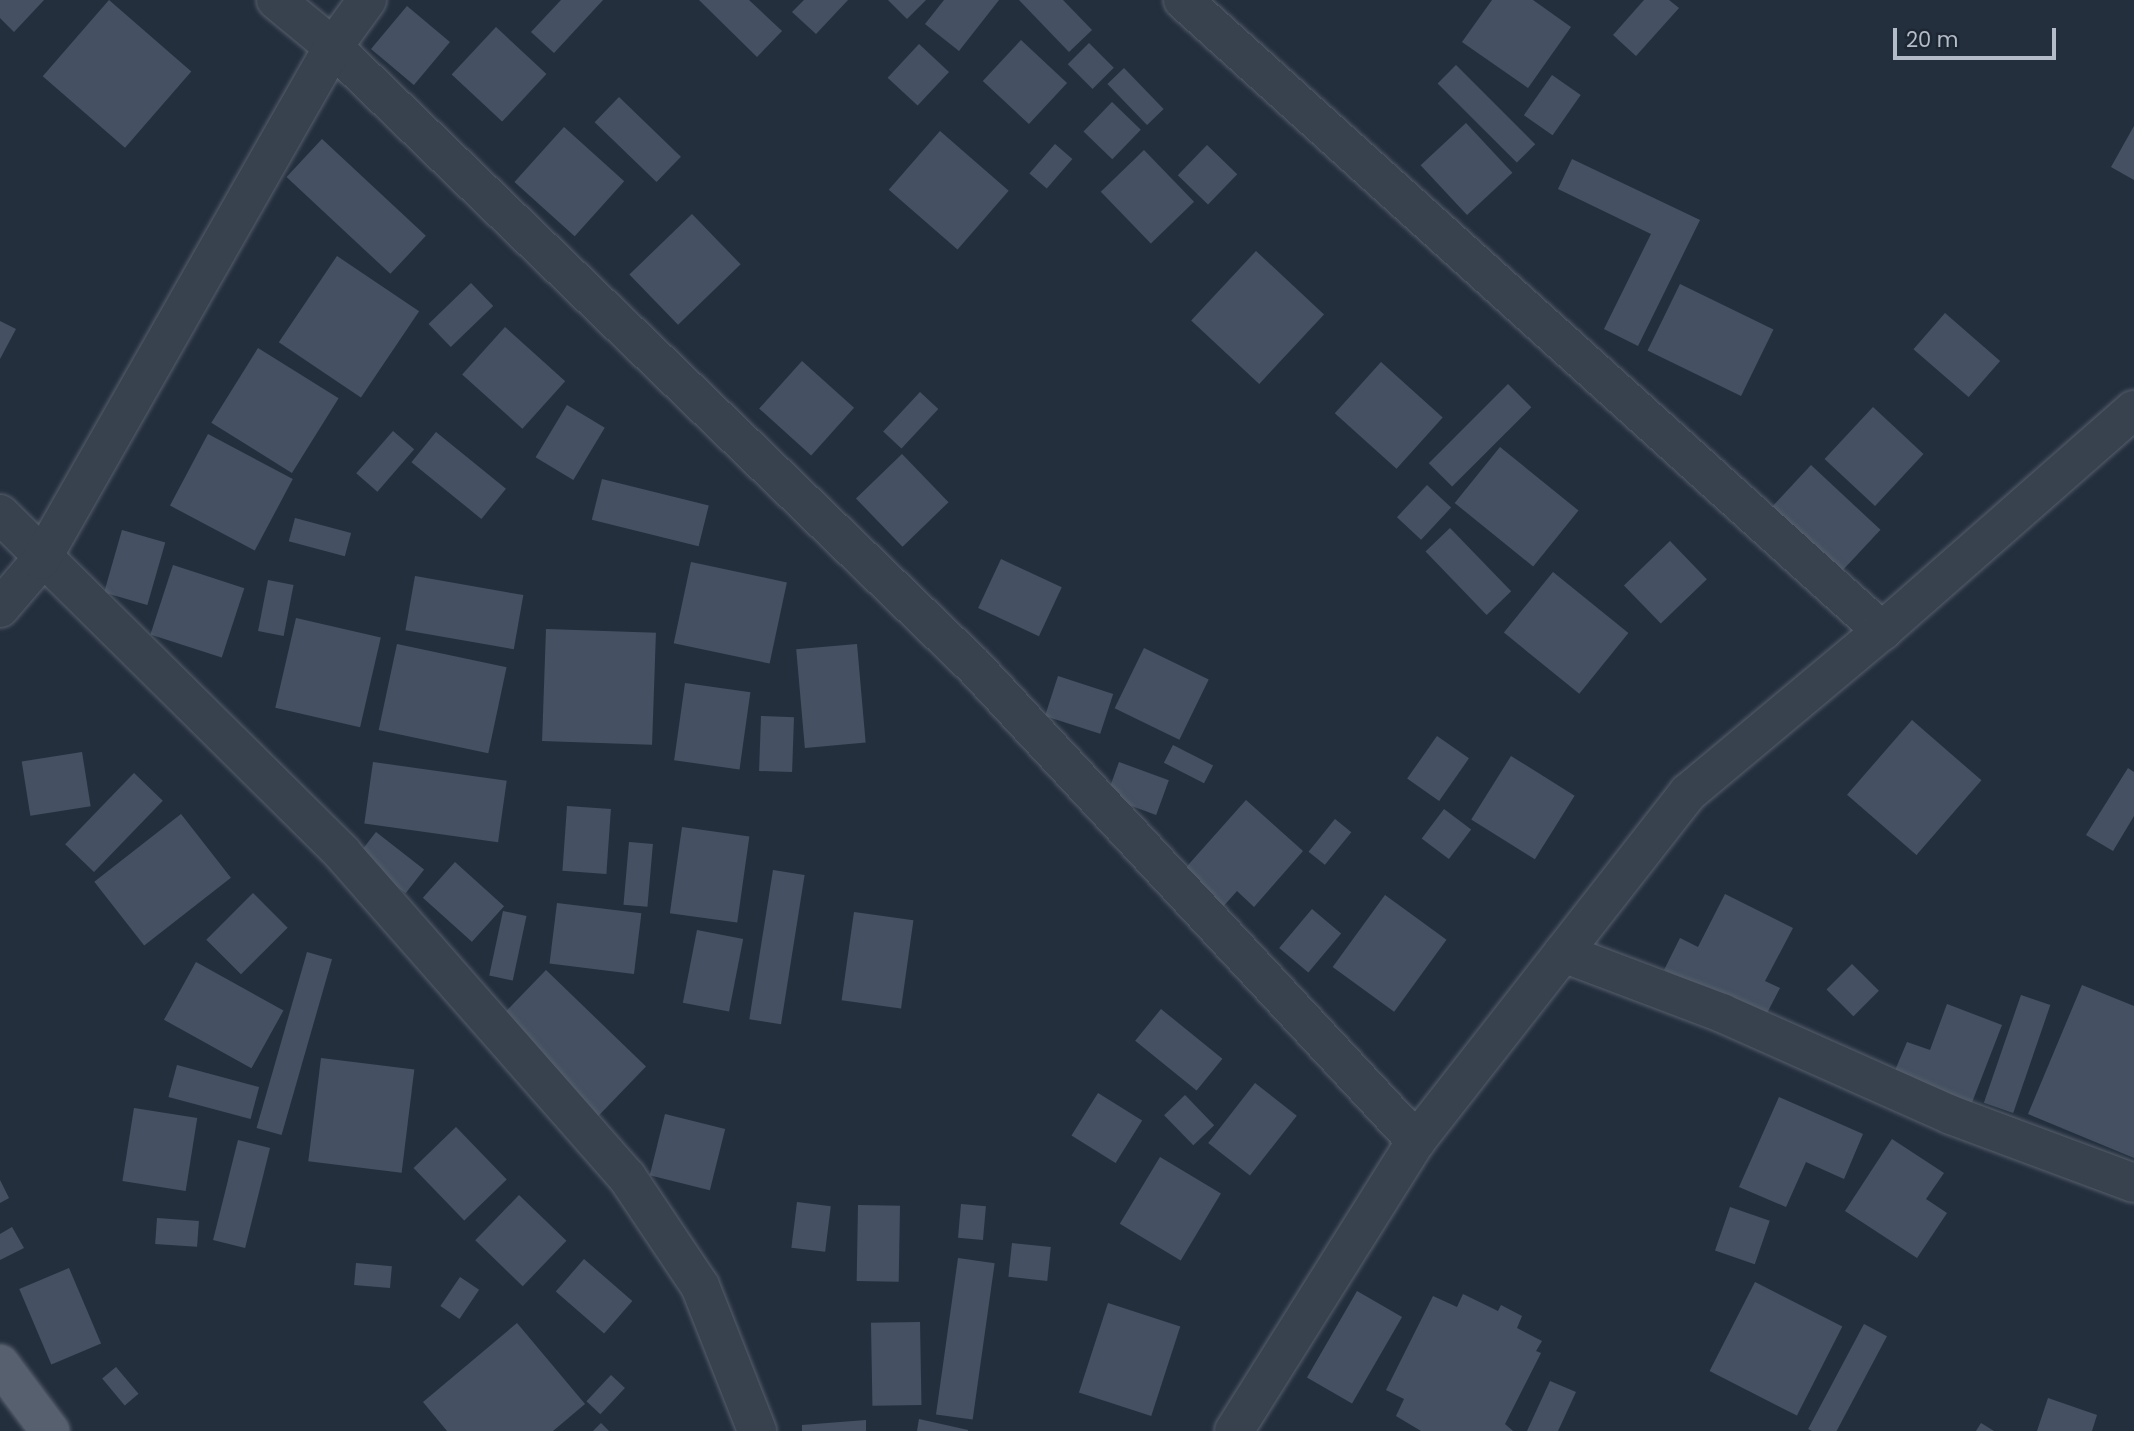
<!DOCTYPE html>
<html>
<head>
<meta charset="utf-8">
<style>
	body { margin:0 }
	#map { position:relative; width:2134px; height:1431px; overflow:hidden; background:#242f3e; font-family:Poppins,sans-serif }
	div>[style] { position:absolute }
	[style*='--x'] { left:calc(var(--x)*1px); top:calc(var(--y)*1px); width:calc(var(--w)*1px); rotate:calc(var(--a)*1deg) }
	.building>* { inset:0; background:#455162; transform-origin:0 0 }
	.roads { filter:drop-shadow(0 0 2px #565f6c) drop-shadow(0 0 2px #565f6c) }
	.minor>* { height:38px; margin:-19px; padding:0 19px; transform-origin:19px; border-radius:19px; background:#38414e }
	.major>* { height:38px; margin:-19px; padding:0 19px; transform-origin:19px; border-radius:19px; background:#56606e }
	span { translate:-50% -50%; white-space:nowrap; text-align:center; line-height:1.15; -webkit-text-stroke:5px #1d2633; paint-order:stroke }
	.scale { position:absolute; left:1893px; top:28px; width:163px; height:32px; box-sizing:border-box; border:4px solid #b4bcc9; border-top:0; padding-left:9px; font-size:21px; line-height:24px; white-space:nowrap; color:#b4bcc9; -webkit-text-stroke:5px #1d2633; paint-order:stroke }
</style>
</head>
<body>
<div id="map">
	<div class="building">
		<i style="clip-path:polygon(0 0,44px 0,14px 32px,0 18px)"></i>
		<i style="left:109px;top:0;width:109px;height:101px;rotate:41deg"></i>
		<i style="clip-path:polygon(561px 0,603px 0,554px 53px,531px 32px)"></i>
		<i style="clip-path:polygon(699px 0,749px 0,782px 31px,757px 57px)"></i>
		<i style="clip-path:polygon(804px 0,848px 0,816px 34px,792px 12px)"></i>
		<i style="clip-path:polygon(888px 0,926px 0,907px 19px)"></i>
		<i style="clip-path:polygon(944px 0,999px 0,959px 51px,925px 24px)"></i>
		<i style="clip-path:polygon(1019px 0,1063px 0,1092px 30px,1069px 52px)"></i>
		<i style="clip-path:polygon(1492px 0,1533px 0,1571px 27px,1528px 88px,1462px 42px)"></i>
		<i style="clip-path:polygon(1644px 0,1669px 0,1679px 8px,1636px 56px,1613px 35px)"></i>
		<i style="left:407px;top:6px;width:56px;height:56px;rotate:40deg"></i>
		<i style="left:496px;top:27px;width:69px;height:65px;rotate:43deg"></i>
		<i style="left:1021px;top:40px;width:63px;height:56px;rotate:43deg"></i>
		<i style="left:1089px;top:43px;width:35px;height:30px;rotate:45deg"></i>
		<i style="left:919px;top:44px;width:41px;height:46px;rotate:43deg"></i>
		<i style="left:1456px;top:65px;width:112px;height:26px;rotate:45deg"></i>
		<i style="left:1124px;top:68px;width:57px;height:23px;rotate:46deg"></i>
		<i style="left:1552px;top:75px;width:35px;height:49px;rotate:35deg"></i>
		<i style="left:619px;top:97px;width:86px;height:35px;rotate:44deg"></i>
		<i style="left:1112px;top:102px;width:40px;height:41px;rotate:44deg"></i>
		<i style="left:1466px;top:123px;width:68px;height:62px;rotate:47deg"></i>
		<i style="clip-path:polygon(2134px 126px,2134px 180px,2111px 167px)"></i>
		<i style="left:564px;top:127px;width:81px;height:74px;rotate:42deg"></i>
		<i style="left:940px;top:131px;width:91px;height:78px;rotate:41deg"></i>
		<i style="left:322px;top:139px;width:142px;height:52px;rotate:43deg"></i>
		<i style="left:1055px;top:144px;width:23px;height:39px;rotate:41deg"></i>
		<i style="left:1207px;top:145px;width:42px;height:42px;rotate:44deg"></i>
		<i style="left:1144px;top:150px;width:72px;height:60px;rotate:46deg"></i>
		<i style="clip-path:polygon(1572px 159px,1700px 220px,1638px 346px,1604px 329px,1651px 234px,1558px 189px)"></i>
		<i style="left:692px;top:214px;width:70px;height:87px;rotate:46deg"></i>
		<i style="left:1256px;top:251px;width:93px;height:95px;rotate:43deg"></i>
		<i style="left:337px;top:256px;width:99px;height:104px;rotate:34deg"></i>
		<i style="left:471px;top:283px;width:32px;height:59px;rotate:46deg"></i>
		<i style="left:1680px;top:284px;width:104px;height:74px;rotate:26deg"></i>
		<i style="left:1945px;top:313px;width:73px;height:48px;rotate:41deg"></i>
		<i style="clip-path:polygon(0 321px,16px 329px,0 359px)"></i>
		<i style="left:505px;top:327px;width:81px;height:64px;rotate:42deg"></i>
		<i style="left:258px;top:348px;width:95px;height:88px;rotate:32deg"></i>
		<i style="left:802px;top:361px;width:70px;height:64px;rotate:42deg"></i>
		<i style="left:1381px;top:362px;width:83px;height:69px;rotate:42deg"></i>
		<i style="left:1508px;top:384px;width:33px;height:112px;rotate:45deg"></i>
		<i style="left:920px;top:392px;width:25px;height:54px;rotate:43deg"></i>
		<i style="left:567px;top:405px;width:44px;height:61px;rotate:31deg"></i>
		<i style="left:1873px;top:407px;width:69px;height:71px;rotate:43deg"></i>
		<i style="left:393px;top:431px;width:28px;height:56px;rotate:41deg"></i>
		<i style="left:436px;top:432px;width:90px;height:39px;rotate:39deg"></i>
		<i style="left:208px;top:434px;width:96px;height:81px;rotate:28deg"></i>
		<i style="left:1500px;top:447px;width:101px;height:72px;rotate:39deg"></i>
		<i style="left:902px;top:454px;width:67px;height:64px;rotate:46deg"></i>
		<i style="left:1811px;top:465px;width:95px;height:79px;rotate:43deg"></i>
		<i style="left:602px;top:479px;width:110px;height:42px;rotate:14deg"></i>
		<i style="left:1427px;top:485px;width:33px;height:44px;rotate:43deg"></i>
		<i style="left:295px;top:518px;width:58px;height:24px;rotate:15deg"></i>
		<i style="left:1450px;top:528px;width:88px;height:34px;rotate:46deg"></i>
		<i style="left:122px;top:530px;width:45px;height:65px;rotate:16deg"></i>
		<i style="left:1670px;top:541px;width:53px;height:64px;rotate:46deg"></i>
		<i style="left:1001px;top:559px;width:67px;height:54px;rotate:25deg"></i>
		<i style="left:691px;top:562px;width:98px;height:83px;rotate:12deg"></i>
		<i style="left:173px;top:565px;width:75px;height:73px;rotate:18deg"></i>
		<i style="left:1553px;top:572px;width:97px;height:78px;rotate:39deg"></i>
		<i style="left:415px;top:576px;width:110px;height:55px;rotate:10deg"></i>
		<i style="left:268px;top:580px;width:26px;height:52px;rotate:11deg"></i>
		<i style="left:296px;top:618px;width:87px;height:92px;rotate:13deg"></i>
		<i style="left:546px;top:629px;width:110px;height:112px;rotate:2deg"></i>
		<i style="left:397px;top:644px;width:112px;height:88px;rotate:12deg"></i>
		<i style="left:857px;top:644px;width:99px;height:61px;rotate:85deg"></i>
		<i style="left:1144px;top:648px;width:72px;height:67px;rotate:26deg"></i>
		<i style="left:1058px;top:676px;width:58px;height:42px;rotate:18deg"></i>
		<i style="left:685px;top:683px;width:66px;height:78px;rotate:8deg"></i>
		<i style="left:761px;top:716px;width:33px;height:55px;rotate:2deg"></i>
		<i style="left:1912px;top:720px;width:92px;height:99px;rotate:41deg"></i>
		<i style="left:1437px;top:736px;width:39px;height:52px;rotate:35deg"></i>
		<i style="left:1173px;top:745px;width:45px;height:20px;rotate:27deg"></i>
		<i style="left:82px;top:752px;width:55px;height:61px;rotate:81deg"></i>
		<i style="left:1511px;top:756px;width:75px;height:75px;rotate:32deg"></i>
		<i style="left:373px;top:762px;width:135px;height:62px;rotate:8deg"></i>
		<i style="left:1119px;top:762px;width:53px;height:37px;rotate:20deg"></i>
		<i style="clip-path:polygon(2128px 768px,2134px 772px,2134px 816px,2113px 851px,2086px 835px)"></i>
		<i style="left:134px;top:773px;width:40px;height:99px;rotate:44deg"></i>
		<i style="clip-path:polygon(1246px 800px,1303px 851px,1254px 907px,1237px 891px,1221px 909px,1181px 873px)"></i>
		<i style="left:567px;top:806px;width:44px;height:65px;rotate:4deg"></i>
		<i style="left:1444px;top:809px;width:34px;height:37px;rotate:37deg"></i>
		<i style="left:181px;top:814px;width:81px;height:110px;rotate:52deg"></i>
		<i style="left:1335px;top:819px;width:21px;height:42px;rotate:39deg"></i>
		<i style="left:682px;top:827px;width:68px;height:87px;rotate:8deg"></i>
		<i style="left:376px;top:832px;width:61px;height:30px;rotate:38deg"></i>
		<i style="left:629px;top:842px;width:24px;height:63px;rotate:5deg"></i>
		<i style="left:455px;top:862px;width:66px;height:48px;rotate:42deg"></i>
		<i style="left:773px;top:870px;width:32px;height:151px;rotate:9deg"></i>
		<i style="left:253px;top:893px;width:49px;height:66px;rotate:45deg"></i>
		<i style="clip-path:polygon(1725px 894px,1793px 928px,1765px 981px,1780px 988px,1763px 1021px,1664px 970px,1680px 938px,1698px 947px)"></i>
		<i style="left:1385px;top:895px;width:76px;height:89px;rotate:36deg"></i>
		<i style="left:557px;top:903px;width:85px;height:61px;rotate:7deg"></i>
		<i style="left:1312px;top:909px;width:38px;height:51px;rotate:40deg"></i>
		<i style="left:503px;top:911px;width:24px;height:66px;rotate:12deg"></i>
		<i style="left:854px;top:912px;width:60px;height:89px;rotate:8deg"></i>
		<i style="left:697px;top:930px;width:47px;height:74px;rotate:11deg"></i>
		<i style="left:307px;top:952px;width:26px;height:183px;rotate:16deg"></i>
		<i style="left:196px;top:962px;width:100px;height:66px;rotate:29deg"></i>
		<i style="left:1852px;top:964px;width:38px;height:36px;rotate:45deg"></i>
		<i style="left:546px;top:970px;width:139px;height:69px;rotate:44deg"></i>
		<i style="clip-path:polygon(2082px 985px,2134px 1006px,2134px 1158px,2028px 1114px)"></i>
		<i style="left:2021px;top:995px;width:31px;height:114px;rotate:19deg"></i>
		<i style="clip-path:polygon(1947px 1004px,2002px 1025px,1971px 1105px,1893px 1075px,1907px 1042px,1930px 1050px)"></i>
		<i style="left:1161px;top:1009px;width:79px;height:41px;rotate:39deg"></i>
		<i style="left:321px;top:1058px;width:94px;height:104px;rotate:7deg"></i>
		<i style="left:177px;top:1065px;width:85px;height:33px;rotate:15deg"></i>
		<i style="left:1255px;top:1083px;width:53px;height:76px;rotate:38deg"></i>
		<i style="left:1098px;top:1093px;width:52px;height:50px;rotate:32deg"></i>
		<i style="left:1185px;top:1095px;width:42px;height:29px;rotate:46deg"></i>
		<i style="clip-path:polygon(1779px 1097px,1863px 1134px,1844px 1179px,1806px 1162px,1786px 1207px,1739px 1187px)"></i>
		<i style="left:134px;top:1108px;width:64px;height:74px;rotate:9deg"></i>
		<i style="left:665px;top:1114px;width:62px;height:63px;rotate:14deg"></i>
		<i style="left:456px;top:1127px;width:73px;height:59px;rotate:46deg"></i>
		<i style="clip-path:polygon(1892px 1139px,1944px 1173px,1926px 1199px,1947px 1213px,1917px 1258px,1845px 1211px)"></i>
		<i style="left:238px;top:1140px;width:33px;height:103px;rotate:14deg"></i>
		<i style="left:1160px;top:1157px;width:71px;height:78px;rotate:31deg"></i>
		<i style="clip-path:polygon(0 1180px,9px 1198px,0 1203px)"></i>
		<i style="left:519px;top:1195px;width:66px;height:63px;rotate:44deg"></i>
		<i style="left:797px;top:1202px;width:34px;height:46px;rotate:7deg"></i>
		<i style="left:961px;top:1204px;width:25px;height:34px;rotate:5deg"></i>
		<i style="left:858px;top:1205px;width:42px;height:76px;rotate:1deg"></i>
		<i style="left:1730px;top:1207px;width:42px;height:46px;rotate:19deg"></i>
		<i style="left:157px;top:1218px;width:42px;height:26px;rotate:4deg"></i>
		<i style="clip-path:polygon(12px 1227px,24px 1248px,0 1260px,0 1234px)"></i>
		<i style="left:1012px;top:1243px;width:39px;height:34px;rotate:6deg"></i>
		<i style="left:958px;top:1258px;width:37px;height:158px;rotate:8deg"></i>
		<i style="left:584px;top:1259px;width:64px;height:43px;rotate:41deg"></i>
		<i style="left:356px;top:1263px;width:36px;height:22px;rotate:5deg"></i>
		<i style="left:69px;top:1268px;width:82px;height:54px;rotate:67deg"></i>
		<i style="left:460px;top:1277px;width:23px;height:35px;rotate:34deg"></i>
		<i style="left:1755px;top:1282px;width:98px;height:100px;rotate:27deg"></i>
		<i style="left:1357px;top:1291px;width:52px;height:100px;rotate:30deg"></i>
		<i style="clip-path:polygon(1463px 1294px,1498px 1311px,1501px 1305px,1522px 1316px,1517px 1328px,1542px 1341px,1536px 1351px,1541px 1353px,1505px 1424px,1513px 1431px,1421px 1431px,1396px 1416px,1404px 1399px,1386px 1390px,1433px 1296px,1457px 1307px)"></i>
		<i style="left:1108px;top:1303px;width:76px;height:94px;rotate:18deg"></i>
		<i style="left:920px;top:1322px;width:83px;height:49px;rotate:89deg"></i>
		<i style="clip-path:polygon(517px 1323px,585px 1404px,553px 1431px,447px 1431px,423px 1402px)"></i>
		<i style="left:1864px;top:1324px;width:26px;height:119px;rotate:28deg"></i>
		<i style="left:116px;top:1367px;width:35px;height:18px;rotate:50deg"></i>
		<i style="left:611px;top:1375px;width:19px;height:36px;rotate:43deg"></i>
		<i style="clip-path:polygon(1550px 1381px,1576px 1392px,1558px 1431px,1527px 1431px)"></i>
		<i style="clip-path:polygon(2048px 1398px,2097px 1415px,2092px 1431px,2037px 1431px)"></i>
		<i style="clip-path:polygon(919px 1419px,968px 1430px,968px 1431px,917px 1431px)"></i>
		<i style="clip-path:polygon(866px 1420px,866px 1431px,802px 1431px,802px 1425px)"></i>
		<i style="clip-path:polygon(601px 1423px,609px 1431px,593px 1431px)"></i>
		<i style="clip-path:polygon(1981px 1423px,1994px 1431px,1976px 1431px)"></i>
	</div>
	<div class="roads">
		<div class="minor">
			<i style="--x:276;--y:0;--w:74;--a:39.5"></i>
			<i style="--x:333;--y:47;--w:891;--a:44"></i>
			<i style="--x:974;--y:666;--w:649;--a:47.06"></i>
			<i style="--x:1183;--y:0;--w:942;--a:42.07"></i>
			<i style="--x:0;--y:514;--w:483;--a:44.7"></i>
			<i style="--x:343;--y:854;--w:430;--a:48.7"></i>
			<i style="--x:627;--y:1177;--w:131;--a:56.2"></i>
			<i style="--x:700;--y:1286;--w:156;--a:68.5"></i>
			<i style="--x:0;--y:608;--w:63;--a:-49.5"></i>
			<i style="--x:41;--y:560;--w:590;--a:-60.35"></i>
			<i style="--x:333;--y:47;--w:58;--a:-54.1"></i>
			<i style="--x:1563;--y:953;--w:170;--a:20.7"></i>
			<i style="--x:1722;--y:1013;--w:251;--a:24"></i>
			<i style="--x:1951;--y:1115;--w:195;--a:20.4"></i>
			<i style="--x:1234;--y:1431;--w:342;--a:-57.9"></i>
			<i style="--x:1416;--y:1141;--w:442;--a:-52"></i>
			<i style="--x:1688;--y:793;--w:253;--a:-39.9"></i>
			<i style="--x:1882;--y:631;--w:335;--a:-41.3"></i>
		</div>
		<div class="major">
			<i style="--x:0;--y:1364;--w:84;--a:53.3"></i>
		</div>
	</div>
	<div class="scale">20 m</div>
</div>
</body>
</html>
